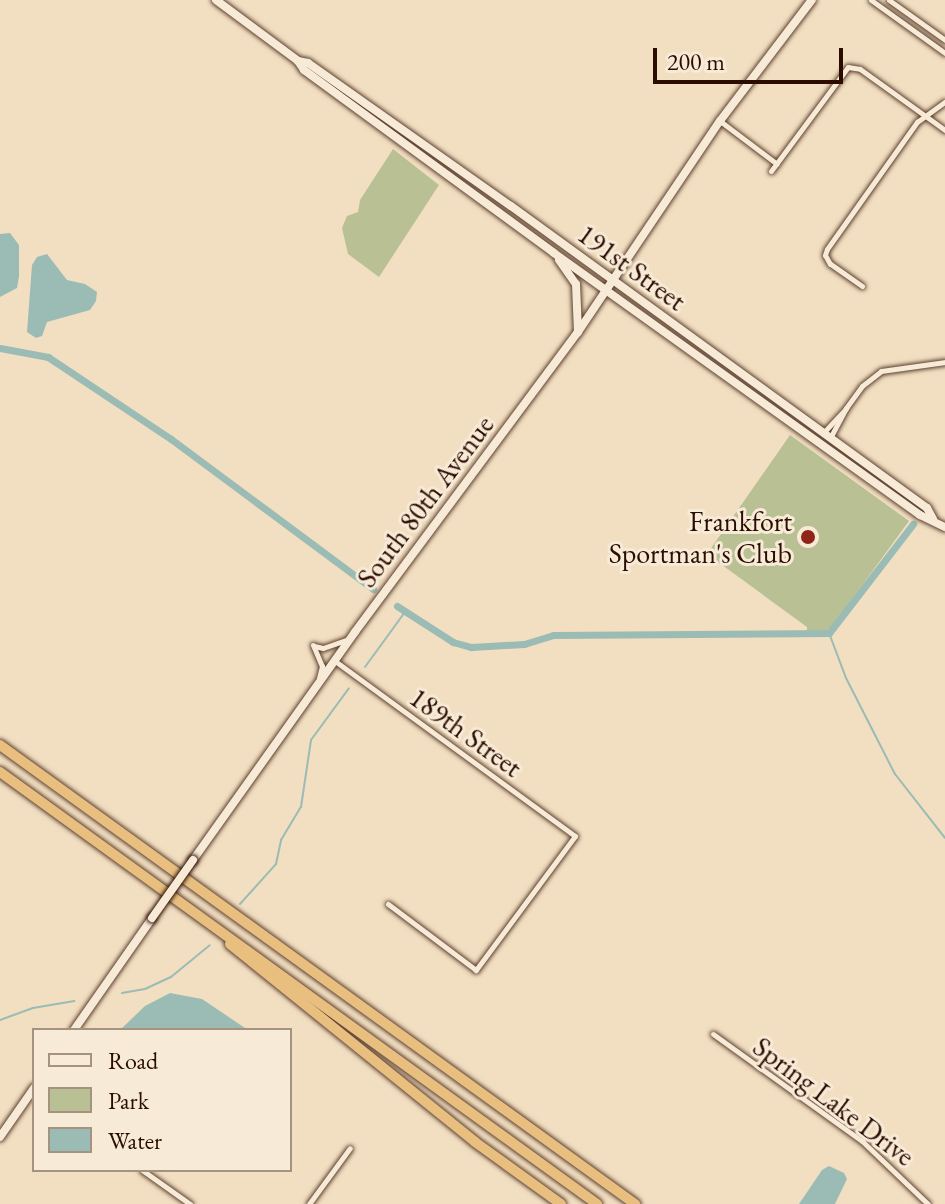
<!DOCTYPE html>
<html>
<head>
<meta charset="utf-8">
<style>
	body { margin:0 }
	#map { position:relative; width:945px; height:1204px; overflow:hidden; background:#f2dec1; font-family:"EB Garamond",serif }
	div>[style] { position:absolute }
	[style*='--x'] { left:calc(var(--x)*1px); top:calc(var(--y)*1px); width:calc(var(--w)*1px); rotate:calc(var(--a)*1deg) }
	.green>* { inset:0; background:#b9c194 }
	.water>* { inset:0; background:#9bbcb4 }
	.stream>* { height:2px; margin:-1px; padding:0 1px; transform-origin:1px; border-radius:1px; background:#9bbcb4 }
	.canal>* { height:7px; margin:-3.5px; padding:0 3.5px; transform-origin:3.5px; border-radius:3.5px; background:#9bbcb4 }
	.roads { filter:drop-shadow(0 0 2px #5d4130) drop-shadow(0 0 2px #5d4130) }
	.street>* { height:5px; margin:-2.5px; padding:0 2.5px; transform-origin:2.5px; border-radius:2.5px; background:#f7ead7 }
	.secondary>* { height:8px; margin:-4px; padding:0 4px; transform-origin:4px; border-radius:4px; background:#f7ead7 }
	.highway>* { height:10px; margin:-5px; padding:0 5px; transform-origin:5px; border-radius:5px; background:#e9bf80 }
	.bridges { filter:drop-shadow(0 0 2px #2b0d00) drop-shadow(0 0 2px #2b0d00) }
	.secondary-bridge>* { height:8px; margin:-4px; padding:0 4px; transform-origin:4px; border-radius:4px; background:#f7ead7 }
	.dots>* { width:22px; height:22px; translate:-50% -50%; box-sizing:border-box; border:4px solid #f7ead7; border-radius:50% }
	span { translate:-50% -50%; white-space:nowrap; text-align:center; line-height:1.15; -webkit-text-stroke:6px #f7ead7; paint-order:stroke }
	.street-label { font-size:28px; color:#2b0d00 }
	.poi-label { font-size:28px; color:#2b0d00 }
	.right { translate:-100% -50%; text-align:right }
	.legend { position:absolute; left:32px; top:1028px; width:260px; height:144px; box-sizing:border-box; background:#f7ead7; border:2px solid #a59281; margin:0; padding:10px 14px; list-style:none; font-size:24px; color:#2b0d00 }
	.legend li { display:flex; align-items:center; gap:16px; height:40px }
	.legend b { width:40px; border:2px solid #a59281 }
	.scale { position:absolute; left:653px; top:48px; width:190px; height:36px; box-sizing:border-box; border:4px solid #2b0d00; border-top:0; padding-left:10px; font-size:24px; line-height:28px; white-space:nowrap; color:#2b0d00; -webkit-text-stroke:6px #f7ead7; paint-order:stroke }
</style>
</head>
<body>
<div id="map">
	<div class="green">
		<i style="clip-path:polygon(393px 149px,439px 185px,379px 277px,348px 254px,342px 228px,347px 216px,358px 212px,360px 200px)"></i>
		<i style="clip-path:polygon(790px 435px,909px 521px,831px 628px,819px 636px,807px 636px,807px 627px,707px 554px)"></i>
	</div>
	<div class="water">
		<i style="clip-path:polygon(10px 233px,19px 245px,19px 276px,17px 288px,0 297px,0 234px)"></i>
		<i style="clip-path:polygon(47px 254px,67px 280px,85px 284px,97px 292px,96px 301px,90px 310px,47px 322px,42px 336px,36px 338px,27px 332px,32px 265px,37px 257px)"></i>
		<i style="clip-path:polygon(170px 993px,202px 999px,248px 1030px,120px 1030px,145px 1006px)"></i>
		<i style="clip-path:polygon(829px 1166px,844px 1173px,847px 1179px,835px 1204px,799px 1204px,822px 1170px)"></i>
	</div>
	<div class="stream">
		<i style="--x:829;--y:633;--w:48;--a:69.3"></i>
		<i style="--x:846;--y:678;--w:108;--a:63"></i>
		<i style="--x:895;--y:774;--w:81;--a:52"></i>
		<i style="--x:365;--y:667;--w:68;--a:-54"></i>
		<i style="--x:240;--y:904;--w:54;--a:-48"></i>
		<i style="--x:276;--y:864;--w:25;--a:-78"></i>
		<i style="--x:281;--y:840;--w:39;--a:-59"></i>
		<i style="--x:301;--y:807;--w:68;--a:-81.5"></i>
		<i style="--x:311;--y:740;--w:64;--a:-53.8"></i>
		<i style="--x:122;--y:993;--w:23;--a:-10"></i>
		<i style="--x:145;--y:989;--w:29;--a:-25"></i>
		<i style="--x:171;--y:977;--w:50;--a:-39.4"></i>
		<i style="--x:0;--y:1020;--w:35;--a:-20"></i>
		<i style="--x:33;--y:1008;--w:42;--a:-9.7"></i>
	</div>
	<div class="canal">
		<i style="--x:0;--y:348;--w:49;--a:10.6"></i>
		<i style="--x:48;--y:357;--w:148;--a:33.7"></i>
		<i style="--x:171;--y:439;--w:252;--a:36.6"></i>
		<i style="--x:397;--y:606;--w:67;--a:32.7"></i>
		<i style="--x:453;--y:642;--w:19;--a:16"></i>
		<i style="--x:471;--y:647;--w:53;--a:-3.2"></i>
		<i style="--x:524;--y:644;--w:30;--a:-17"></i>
		<i style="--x:553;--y:635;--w:276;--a:-0.4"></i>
		<i style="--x:829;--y:633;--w:138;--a:-52.4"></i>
	</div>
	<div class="roads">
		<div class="street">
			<i style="--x:871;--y:0;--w:91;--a:35.6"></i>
			<i style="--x:889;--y:0;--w:69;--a:35.5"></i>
			<i style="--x:720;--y:121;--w:71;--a:37"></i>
			<i style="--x:771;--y:171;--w:129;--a:-53.5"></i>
			<i style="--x:848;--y:67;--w:12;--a:9"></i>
			<i style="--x:860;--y:69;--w:105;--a:35.7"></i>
			<i style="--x:862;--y:286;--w:39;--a:-145"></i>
			<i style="--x:830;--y:264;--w:10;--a:-119"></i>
			<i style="--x:825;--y:255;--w:6;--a:-72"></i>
			<i style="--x:827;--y:249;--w:156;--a:-54.7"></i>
			<i style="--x:917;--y:122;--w:34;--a:-36"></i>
			<i style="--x:846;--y:408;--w:27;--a:-54"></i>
			<i style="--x:862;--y:386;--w:24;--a:-38"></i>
			<i style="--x:881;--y:371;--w:65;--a:-8"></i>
			<i style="--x:824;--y:432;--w:33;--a:-47"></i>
			<i style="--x:846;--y:408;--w:34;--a:118"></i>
			<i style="--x:313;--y:645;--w:23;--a:67"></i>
			<i style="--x:322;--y:666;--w:12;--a:104"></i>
			<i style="--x:314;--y:646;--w:9;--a:13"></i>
			<i style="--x:323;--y:648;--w:24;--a:-19"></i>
			<i style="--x:335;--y:661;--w:297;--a:36.1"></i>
			<i style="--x:575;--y:836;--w:167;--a:126.5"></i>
			<i style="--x:476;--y:970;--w:110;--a:-143.1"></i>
			<i style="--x:713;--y:1034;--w:183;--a:35.7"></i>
			<i style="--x:862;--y:1141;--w:91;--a:43.7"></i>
			<i style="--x:142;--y:1170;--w:59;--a:35.3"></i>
			<i style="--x:309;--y:1204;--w:69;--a:-53.8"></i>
		</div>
		<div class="secondary">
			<i style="--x:216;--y:0;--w:102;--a:36.6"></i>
			<i style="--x:298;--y:61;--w:11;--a:56"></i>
			<i style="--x:304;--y:70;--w:310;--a:36.2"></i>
			<i style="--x:554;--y:253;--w:450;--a:35.6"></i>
			<i style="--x:920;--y:515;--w:28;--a:26"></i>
			<i style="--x:298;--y:61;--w:10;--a:11"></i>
			<i style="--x:308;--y:63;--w:248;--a:35.2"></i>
			<i style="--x:511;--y:206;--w:514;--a:35.98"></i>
			<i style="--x:927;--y:508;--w:13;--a:61"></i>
			<i style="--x:559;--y:260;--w:29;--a:55"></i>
			<i style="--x:576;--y:284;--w:48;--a:87.6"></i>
			<i style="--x:193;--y:860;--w:280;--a:-54.6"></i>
			<i style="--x:355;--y:632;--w:374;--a:-53.4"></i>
			<i style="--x:578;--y:332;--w:254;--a:-56.1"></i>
			<i style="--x:720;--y:121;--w:152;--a:-52.8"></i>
			<i style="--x:74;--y:1030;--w:136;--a:-55.1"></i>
			<i style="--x:0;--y:1137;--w:60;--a:-55.2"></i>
		</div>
		<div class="highway">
			<i style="--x:0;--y:745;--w:784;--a:35.86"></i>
			<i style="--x:0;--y:772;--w:737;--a:35.89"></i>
			<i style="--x:230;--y:944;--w:315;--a:38.9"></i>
			<i style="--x:475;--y:1142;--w:106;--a:35.8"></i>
		</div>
	</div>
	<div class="bridges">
		<div class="secondary-bridge">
			<i style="--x:152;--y:918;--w:71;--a:-54.7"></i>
		</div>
	</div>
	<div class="dots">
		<i style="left:808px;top:537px;background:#8f2418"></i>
	</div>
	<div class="street-label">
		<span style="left:632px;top:267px;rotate:36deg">191st Street</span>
		<span style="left:425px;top:501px;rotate:-53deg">South 80th Avenue</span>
		<span style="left:466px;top:732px;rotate:36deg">189th Street</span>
		<span style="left:834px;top:1101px;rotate:37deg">Spring Lake Drive</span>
	</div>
	<div class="poi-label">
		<span class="right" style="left:792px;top:537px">Frankfort<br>Sportman's Club</span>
	</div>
	<ul class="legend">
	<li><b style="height:10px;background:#f7ead7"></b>Road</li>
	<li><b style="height:22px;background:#b9c194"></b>Park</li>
	<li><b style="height:22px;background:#9bbcb4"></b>Water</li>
	</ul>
	<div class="scale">200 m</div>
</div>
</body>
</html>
